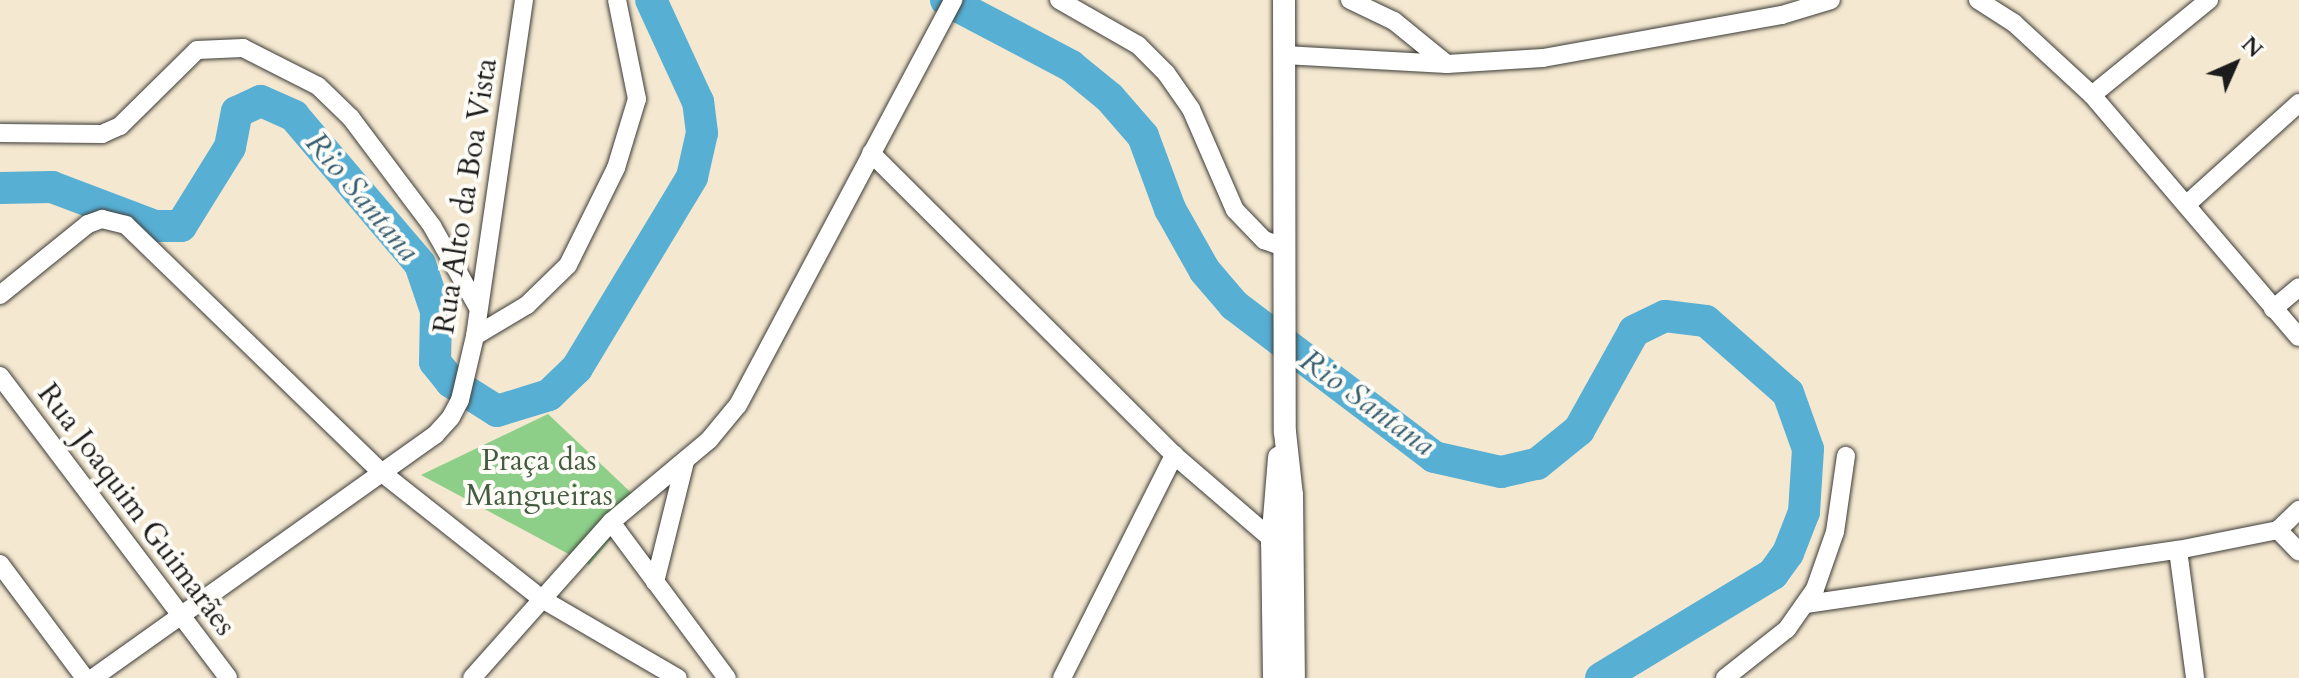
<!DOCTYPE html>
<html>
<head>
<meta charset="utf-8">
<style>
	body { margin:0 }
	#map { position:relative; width:2299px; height:678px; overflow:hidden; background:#f4e8d0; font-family:Cardo,serif }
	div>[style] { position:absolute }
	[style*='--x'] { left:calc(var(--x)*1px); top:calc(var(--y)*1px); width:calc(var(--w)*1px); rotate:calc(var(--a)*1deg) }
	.green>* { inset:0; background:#8dcf88 }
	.river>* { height:32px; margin:-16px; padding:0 16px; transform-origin:16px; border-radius:16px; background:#57afd4 }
	.roads { filter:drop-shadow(0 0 2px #3c3b37) drop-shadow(0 0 2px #3c3b37) }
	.minor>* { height:18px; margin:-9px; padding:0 9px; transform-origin:9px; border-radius:9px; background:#fff }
	.major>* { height:22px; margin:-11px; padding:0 11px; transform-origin:11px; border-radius:11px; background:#fff }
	span { translate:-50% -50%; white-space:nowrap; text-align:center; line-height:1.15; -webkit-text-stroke:8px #fdfcf7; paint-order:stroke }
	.street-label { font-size:30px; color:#1c1c1c }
	.park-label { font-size:30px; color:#445b42 }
	.water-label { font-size:32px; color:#375e6f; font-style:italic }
	.north { position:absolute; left:2195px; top:24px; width:80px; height:80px; -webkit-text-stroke:6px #fdfcf7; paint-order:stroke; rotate:45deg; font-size:22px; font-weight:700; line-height:32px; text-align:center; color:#1c1c1c }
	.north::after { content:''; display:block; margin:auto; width:28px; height:36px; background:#1c1c1c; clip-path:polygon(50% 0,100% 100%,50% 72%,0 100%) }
</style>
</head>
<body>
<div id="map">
	<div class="green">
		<i style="clip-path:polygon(548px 414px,641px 502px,589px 565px,421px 475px)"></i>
	</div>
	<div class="river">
		<i style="--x:946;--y:0;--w:141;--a:27.8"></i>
		<i style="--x:1071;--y:66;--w:50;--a:39.4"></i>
		<i style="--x:1110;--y:98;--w:50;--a:49"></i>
		<i style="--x:1143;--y:136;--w:78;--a:69.7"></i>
		<i style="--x:1170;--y:209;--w:71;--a:60.6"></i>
		<i style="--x:1205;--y:271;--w:45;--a:49.5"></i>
		<i style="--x:1234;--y:305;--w:251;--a:37.2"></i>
		<i style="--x:1434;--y:457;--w:69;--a:12.6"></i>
		<i style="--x:1501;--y:472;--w:37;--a:-13"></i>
		<i style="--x:1537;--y:464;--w:54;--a:-39"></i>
		<i style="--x:1579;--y:430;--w:113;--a:-60.9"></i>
		<i style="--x:1634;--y:331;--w:34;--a:-26"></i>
		<i style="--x:1665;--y:316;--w:41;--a:7"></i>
		<i style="--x:1706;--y:321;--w:109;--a:41.3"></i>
		<i style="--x:1788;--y:393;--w:59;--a:70.3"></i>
		<i style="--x:1808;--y:449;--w:63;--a:93.6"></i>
		<i style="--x:1804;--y:512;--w:44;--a:111.3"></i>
		<i style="--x:1788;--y:553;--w:26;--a:126"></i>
		<i style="--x:1773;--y:574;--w:201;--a:148.8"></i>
		<i style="--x:0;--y:188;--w:52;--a:-1.1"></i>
		<i style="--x:52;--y:187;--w:110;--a:20.7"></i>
		<i style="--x:155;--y:226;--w:26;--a:0"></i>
		<i style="--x:181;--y:226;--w:93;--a:-58.2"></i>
		<i style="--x:230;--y:147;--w:36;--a:-79"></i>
		<i style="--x:237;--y:112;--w:26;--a:-25"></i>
		<i style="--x:261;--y:101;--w:36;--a:24"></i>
		<i style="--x:294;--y:116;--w:194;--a:49.6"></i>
		<i style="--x:420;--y:264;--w:50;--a:71.2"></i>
		<i style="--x:436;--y:311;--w:51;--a:91.1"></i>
		<i style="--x:435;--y:362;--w:26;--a:51"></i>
		<i style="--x:451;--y:382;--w:54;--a:32.2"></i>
		<i style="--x:497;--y:411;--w:54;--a:-17.1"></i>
		<i style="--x:549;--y:395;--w:39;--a:-44"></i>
		<i style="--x:577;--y:368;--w:223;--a:-58.9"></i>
		<i style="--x:692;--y:177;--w:45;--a:-77.2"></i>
		<i style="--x:702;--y:133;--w:31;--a:-97"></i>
		<i style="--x:698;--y:102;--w:112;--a:-114.7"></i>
	</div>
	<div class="roads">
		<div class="minor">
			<i style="--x:1059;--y:0;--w:91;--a:29.7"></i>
			<i style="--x:1138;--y:45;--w:40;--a:45"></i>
			<i style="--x:1166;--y:73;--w:44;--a:55.2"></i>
			<i style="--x:1191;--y:109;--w:110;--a:66.5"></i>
			<i style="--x:1235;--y:210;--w:42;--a:46"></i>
			<i style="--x:1264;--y:240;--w:20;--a:20"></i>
			<i style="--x:1350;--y:0;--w:49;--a:25.5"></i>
			<i style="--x:1394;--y:21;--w:68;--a:39.1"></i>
			<i style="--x:1978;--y:0;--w:43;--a:32.6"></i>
			<i style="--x:2014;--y:23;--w:106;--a:42.7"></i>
			<i style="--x:2092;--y:95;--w:318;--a:49.5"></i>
			<i style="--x:1284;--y:55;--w:163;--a:3.2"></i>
			<i style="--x:1447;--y:64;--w:96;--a:-3.6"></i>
			<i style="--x:1543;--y:58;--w:243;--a:-10.2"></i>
			<i style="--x:1782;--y:15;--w:51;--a:-17"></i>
			<i style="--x:2092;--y:95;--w:151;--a:-39.1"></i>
			<i style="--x:0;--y:133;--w:102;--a:0.6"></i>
			<i style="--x:102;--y:134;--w:20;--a:-24"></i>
			<i style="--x:120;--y:126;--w:108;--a:-44.6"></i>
			<i style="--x:197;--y:50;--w:46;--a:-2.5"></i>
			<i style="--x:243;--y:48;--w:84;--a:26.9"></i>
			<i style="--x:318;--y:86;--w:46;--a:44.1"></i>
			<i style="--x:351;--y:118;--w:135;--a:53.1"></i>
			<i style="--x:432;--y:226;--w:92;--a:60.6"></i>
			<i style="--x:871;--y:153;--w:428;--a:44.9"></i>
			<i style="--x:1174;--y:455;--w:141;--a:40.7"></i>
			<i style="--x:2186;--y:205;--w:152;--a:-42.1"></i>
			<i style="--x:0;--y:295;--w:113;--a:-38.9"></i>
			<i style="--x:88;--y:224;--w:15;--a:-20"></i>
			<i style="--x:102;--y:219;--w:25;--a:14"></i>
			<i style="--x:126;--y:225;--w:355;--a:44.1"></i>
			<i style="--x:381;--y:472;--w:205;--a:38.3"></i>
			<i style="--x:542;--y:599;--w:157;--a:30.2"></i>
			<i style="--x:2273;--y:309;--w:34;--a:-40"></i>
			<i style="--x:475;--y:336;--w:61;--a:-30.8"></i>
			<i style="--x:527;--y:305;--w:57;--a:-44.3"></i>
			<i style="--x:568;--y:265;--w:108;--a:-63.7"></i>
			<i style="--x:616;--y:168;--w:72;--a:-73.1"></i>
			<i style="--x:637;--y:99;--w:101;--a:-101.4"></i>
			<i style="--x:0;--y:376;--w:378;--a:52.9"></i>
			<i style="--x:611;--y:522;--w:194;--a:53.4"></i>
			<i style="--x:2278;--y:530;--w:30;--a:46"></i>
			<i style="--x:2178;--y:550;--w:129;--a:82.4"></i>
			<i style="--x:0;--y:564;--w:142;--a:53.3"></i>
			<i style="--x:655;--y:582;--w:124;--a:-76"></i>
			<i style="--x:1806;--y:604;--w:376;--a:-8.3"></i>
			<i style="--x:2178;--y:550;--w:102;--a:-11.3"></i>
			<i style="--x:2278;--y:530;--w:29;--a:-44"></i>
			<i style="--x:93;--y:678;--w:420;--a:-35.4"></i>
			<i style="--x:435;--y:435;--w:24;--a:-48"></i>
			<i style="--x:451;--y:417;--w:19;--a:-62"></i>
			<i style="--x:460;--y:400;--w:66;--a:-76.8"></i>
			<i style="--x:475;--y:336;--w:340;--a:-81.7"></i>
			<i style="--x:472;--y:678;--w:209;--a:-48.3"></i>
			<i style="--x:611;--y:522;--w:128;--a:-39.9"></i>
			<i style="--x:709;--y:440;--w:45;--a:-50.4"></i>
			<i style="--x:738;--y:405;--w:459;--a:-62"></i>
			<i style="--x:1062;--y:678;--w:250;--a:-63.3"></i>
			<i style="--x:1725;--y:678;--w:79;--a:-38.3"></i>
			<i style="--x:1787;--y:629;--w:49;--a:-55"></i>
			<i style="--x:1815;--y:589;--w:60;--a:-70.7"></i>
			<i style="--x:1835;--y:532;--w:77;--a:-81.8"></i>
		</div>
		<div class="major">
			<i style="--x:1284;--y:0;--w:432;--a:89.9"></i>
			<i style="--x:1285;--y:432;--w:63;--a:83.7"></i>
			<i style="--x:1292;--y:495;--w:183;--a:89.4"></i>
			<i style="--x:1274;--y:678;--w:135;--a:-90.8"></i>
			<i style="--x:1272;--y:543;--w:86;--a:-85.3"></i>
		</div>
	</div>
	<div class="street-label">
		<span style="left:466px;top:196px;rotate:-81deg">Rua Alto da Boa Vista</span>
		<span style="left:136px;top:510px;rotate:53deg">Rua Joaquim Guimarães</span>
	</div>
	<div class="park-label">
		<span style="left:539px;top:478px">Praça das<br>Mangueiras</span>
	</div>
	<div class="water-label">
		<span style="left:362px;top:197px;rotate:50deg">Rio Santana</span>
		<span style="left:1367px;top:403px;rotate:36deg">Rio Santana</span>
	</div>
	<div class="north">N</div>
</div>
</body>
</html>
